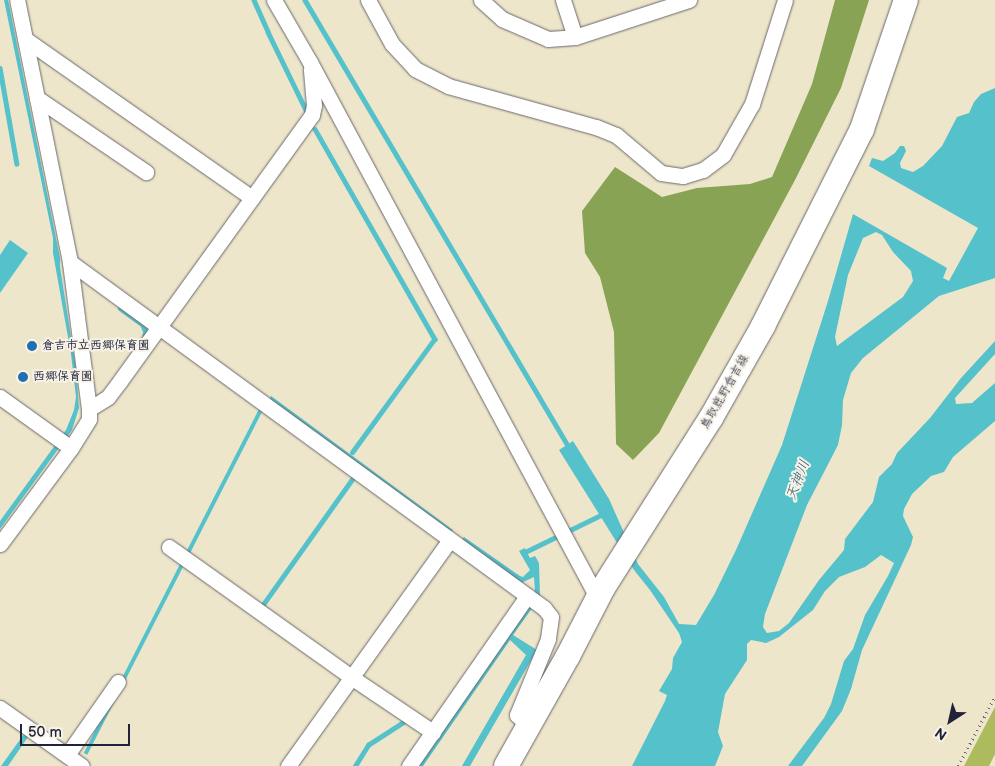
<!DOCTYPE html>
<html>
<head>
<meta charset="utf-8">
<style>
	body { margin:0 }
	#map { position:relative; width:995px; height:766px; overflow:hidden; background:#eee6ca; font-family:"Balsamiq Sans","Klee One",sans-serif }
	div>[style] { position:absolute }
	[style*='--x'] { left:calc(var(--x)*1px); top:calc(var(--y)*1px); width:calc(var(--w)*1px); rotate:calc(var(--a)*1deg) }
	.green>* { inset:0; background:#acbb5e }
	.forest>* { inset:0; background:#89a355 }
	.water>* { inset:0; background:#54c1cb; transform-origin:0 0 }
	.stream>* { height:4.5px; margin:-2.25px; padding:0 2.25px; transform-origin:2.25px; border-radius:2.25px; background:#54c1cb }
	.path>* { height:2.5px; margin-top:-1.25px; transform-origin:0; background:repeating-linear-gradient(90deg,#69676d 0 1px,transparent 0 5px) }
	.roads { filter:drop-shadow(0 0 1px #69676d) drop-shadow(0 0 1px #69676d) }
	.street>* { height:15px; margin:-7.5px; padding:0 7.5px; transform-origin:7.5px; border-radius:7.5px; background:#fff }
	.primary>* { height:24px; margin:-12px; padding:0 12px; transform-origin:12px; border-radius:12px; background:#fff }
	.dots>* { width:14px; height:14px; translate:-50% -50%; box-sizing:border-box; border:2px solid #f7f3e8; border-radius:50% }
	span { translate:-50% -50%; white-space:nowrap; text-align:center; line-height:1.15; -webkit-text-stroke:4px #f7f3e8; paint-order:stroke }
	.poi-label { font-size:12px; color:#22223b; font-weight:700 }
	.left { translate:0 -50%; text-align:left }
	.street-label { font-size:12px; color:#22223b }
	.water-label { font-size:14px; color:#345a6d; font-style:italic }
	.north { position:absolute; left:925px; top:696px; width:50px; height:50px; -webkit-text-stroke:4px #f7f3e8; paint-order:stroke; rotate:215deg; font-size:14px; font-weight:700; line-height:20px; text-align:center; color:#22223b }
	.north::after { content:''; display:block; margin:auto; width:18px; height:22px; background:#22223b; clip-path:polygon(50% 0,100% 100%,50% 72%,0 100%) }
	.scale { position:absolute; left:20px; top:724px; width:110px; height:22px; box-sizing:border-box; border:2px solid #22223b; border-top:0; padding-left:6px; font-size:15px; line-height:18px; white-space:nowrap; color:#22223b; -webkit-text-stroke:4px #f7f3e8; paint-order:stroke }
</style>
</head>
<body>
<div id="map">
	<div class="green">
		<i style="clip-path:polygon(995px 707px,995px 754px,989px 766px,964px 766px)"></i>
	</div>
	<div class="forest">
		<i style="clip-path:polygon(835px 0,869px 0,841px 88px,795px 180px,659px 433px,633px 460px,616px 444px,614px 332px,600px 277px,585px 253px,582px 211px,615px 167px,662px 197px,697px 188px,750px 184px,772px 177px,812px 84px)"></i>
	</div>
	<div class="water">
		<i style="clip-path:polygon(4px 0,8px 0,60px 258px,60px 267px,76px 369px,79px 408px,72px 430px,0 529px,0 521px,66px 430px,74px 410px,76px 397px,71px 354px,53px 253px,53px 238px)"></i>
		<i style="clip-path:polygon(evenodd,995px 88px,995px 278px,939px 296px,863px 358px,851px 373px,843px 400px,842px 425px,838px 445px,807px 505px,765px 614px,763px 627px,767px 633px,779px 631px,789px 623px,819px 580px,844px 550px,845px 539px,873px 502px,879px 477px,892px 464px,897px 453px,930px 418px,961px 378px,995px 341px,995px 354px,955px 398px,956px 404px,972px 403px,995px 383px,995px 421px,953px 457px,944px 472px,931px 476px,912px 494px,904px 509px,903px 516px,913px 537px,911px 545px,862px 650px,851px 689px,842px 711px,802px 766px,788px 766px,824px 718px,831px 704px,844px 661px,853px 649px,865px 615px,888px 576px,894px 563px,881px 555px,865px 567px,839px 577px,825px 591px,813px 610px,779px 637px,766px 643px,751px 640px,747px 644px,747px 660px,725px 694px,718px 732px,723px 746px,715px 766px,632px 766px,665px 701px,667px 695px,659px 691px,672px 669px,673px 658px,682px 642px,679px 633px,650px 590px,634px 570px,559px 450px,573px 441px,609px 499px,638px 564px,664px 597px,679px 624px,696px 625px,714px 595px,736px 550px,782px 445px,828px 301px,853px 214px,947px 268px,943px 278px,949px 281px,978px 228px,869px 166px,872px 158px,883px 161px,895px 153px,900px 146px,904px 146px,906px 151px,900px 163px,901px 168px,913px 172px,923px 166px,942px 146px,957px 117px,969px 113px,974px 102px,981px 94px,995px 88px,876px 232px,882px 235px,893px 252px,911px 271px,913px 281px,903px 297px,837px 346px,835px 337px,848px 275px,863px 238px,876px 232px)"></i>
		<i style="clip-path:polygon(10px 240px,28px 253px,0 293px,0 255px)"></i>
		<i style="clip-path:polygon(271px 396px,453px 530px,451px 533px,269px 400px)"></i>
		<i style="left:259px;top:409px;width:4px;height:386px;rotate:27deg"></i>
		<i style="clip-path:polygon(464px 537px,520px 576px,523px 577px,530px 570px,519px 551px,525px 548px,530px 558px,535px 556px,539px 563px,540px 597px,513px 635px,537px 650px,470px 766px,462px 766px,526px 655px,510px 640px,423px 766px,413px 766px,535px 592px,534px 577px,521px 583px,461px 541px)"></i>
		<i style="clip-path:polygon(24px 734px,28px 737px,8px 766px,1px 766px)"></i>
	</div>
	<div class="stream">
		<i style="--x:254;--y:0;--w:35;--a:66"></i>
		<i style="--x:268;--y:32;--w:87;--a:64"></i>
		<i style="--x:305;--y:0;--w:521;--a:59.45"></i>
		<i style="--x:0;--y:68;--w:97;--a:80"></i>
		<i style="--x:315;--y:129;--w:242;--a:60.3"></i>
		<i style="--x:435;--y:339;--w:140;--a:126"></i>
		<i style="--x:120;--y:308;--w:29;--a:36"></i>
		<i style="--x:143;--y:325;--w:9;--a:69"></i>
		<i style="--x:146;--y:333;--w:2;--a:117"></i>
		<i style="--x:523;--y:553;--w:89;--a:-26"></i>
		<i style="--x:262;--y:606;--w:157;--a:-54.6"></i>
		<i style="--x:355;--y:766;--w:25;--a:-58"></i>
		<i style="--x:368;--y:745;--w:48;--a:-33"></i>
	</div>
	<div class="path">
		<i style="--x:958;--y:766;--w:79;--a:-62.1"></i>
	</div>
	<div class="roads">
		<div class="street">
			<i style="--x:274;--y:0;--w:72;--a:59.9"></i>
			<i style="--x:310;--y:62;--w:607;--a:61.79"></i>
			<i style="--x:368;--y:0;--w:50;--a:61.4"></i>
			<i style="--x:392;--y:44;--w:34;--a:47"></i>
			<i style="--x:415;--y:69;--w:37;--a:27"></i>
			<i style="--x:448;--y:86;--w:154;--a:15.5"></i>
			<i style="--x:596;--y:127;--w:22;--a:22"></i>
			<i style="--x:616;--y:135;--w:59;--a:40.2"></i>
			<i style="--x:661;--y:173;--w:22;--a:8"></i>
			<i style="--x:683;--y:176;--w:21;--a:-17"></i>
			<i style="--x:703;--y:170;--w:25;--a:-37"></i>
			<i style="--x:723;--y:155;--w:59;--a:-60.4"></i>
			<i style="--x:752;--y:104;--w:109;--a:-72.4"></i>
			<i style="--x:481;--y:0;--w:28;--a:42"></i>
			<i style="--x:502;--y:19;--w:50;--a:23.5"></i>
			<i style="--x:548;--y:39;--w:27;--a:-4"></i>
			<i style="--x:575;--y:37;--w:120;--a:-18"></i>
			<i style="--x:563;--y:0;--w:39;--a:72"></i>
			<i style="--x:25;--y:39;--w:277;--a:35"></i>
			<i style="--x:37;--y:98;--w:132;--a:34.2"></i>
			<i style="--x:70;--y:262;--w:587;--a:36.13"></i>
			<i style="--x:544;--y:608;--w:11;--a:52"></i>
			<i style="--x:551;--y:617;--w:22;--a:98"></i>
			<i style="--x:548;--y:639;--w:82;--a:112.2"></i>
			<i style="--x:517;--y:715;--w:16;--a:43"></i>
			<i style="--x:0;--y:397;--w:87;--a:35.7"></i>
			<i style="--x:89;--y:409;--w:22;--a:-32"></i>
			<i style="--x:108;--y:397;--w:20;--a:-53"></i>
			<i style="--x:120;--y:381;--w:328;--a:-54.2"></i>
			<i style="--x:312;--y:115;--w:10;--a:-79"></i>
			<i style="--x:314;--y:105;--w:36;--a:-95"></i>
			<i style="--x:0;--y:544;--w:119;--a:-53.5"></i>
			<i style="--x:71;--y:448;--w:34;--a:-58"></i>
			<i style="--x:89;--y:419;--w:10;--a:-90"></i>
			<i style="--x:89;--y:409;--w:148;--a:-97.4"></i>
			<i style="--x:70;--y:262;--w:267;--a:-101.4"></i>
			<i style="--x:169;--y:547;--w:224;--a:35.5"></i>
			<i style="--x:351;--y:677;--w:99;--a:33.9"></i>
			<i style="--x:0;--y:708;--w:100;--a:35.3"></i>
			<i style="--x:67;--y:755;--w:89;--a:-55.1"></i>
			<i style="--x:288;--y:766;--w:278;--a:-54.4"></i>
			<i style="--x:409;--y:766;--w:207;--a:-55.2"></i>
		</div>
		<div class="primary">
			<i style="--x:506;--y:766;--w:126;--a:-60.6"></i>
			<i style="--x:568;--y:656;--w:76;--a:-62.8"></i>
			<i style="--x:603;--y:588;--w:201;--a:-57.6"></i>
			<i style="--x:711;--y:418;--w:106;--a:-60.5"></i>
			<i style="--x:763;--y:326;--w:220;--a:-63.3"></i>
			<i style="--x:862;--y:129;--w:136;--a:-71.2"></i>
		</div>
	</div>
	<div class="dots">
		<i style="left:32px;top:346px;background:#1f6fb2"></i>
		<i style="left:23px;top:377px;background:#1f6fb2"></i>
	</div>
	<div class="poi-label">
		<span class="left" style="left:42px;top:346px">倉吉市立西郷保育園</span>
		<span class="left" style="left:33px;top:377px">西郷保育園</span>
	</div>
	<div class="street-label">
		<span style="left:725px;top:392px;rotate:-60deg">鳥取鹿野倉吉線</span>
	</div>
	<div class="water-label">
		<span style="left:798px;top:480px;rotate:-69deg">天神川</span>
	</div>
	<div class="north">N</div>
	<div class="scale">50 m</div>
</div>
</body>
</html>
